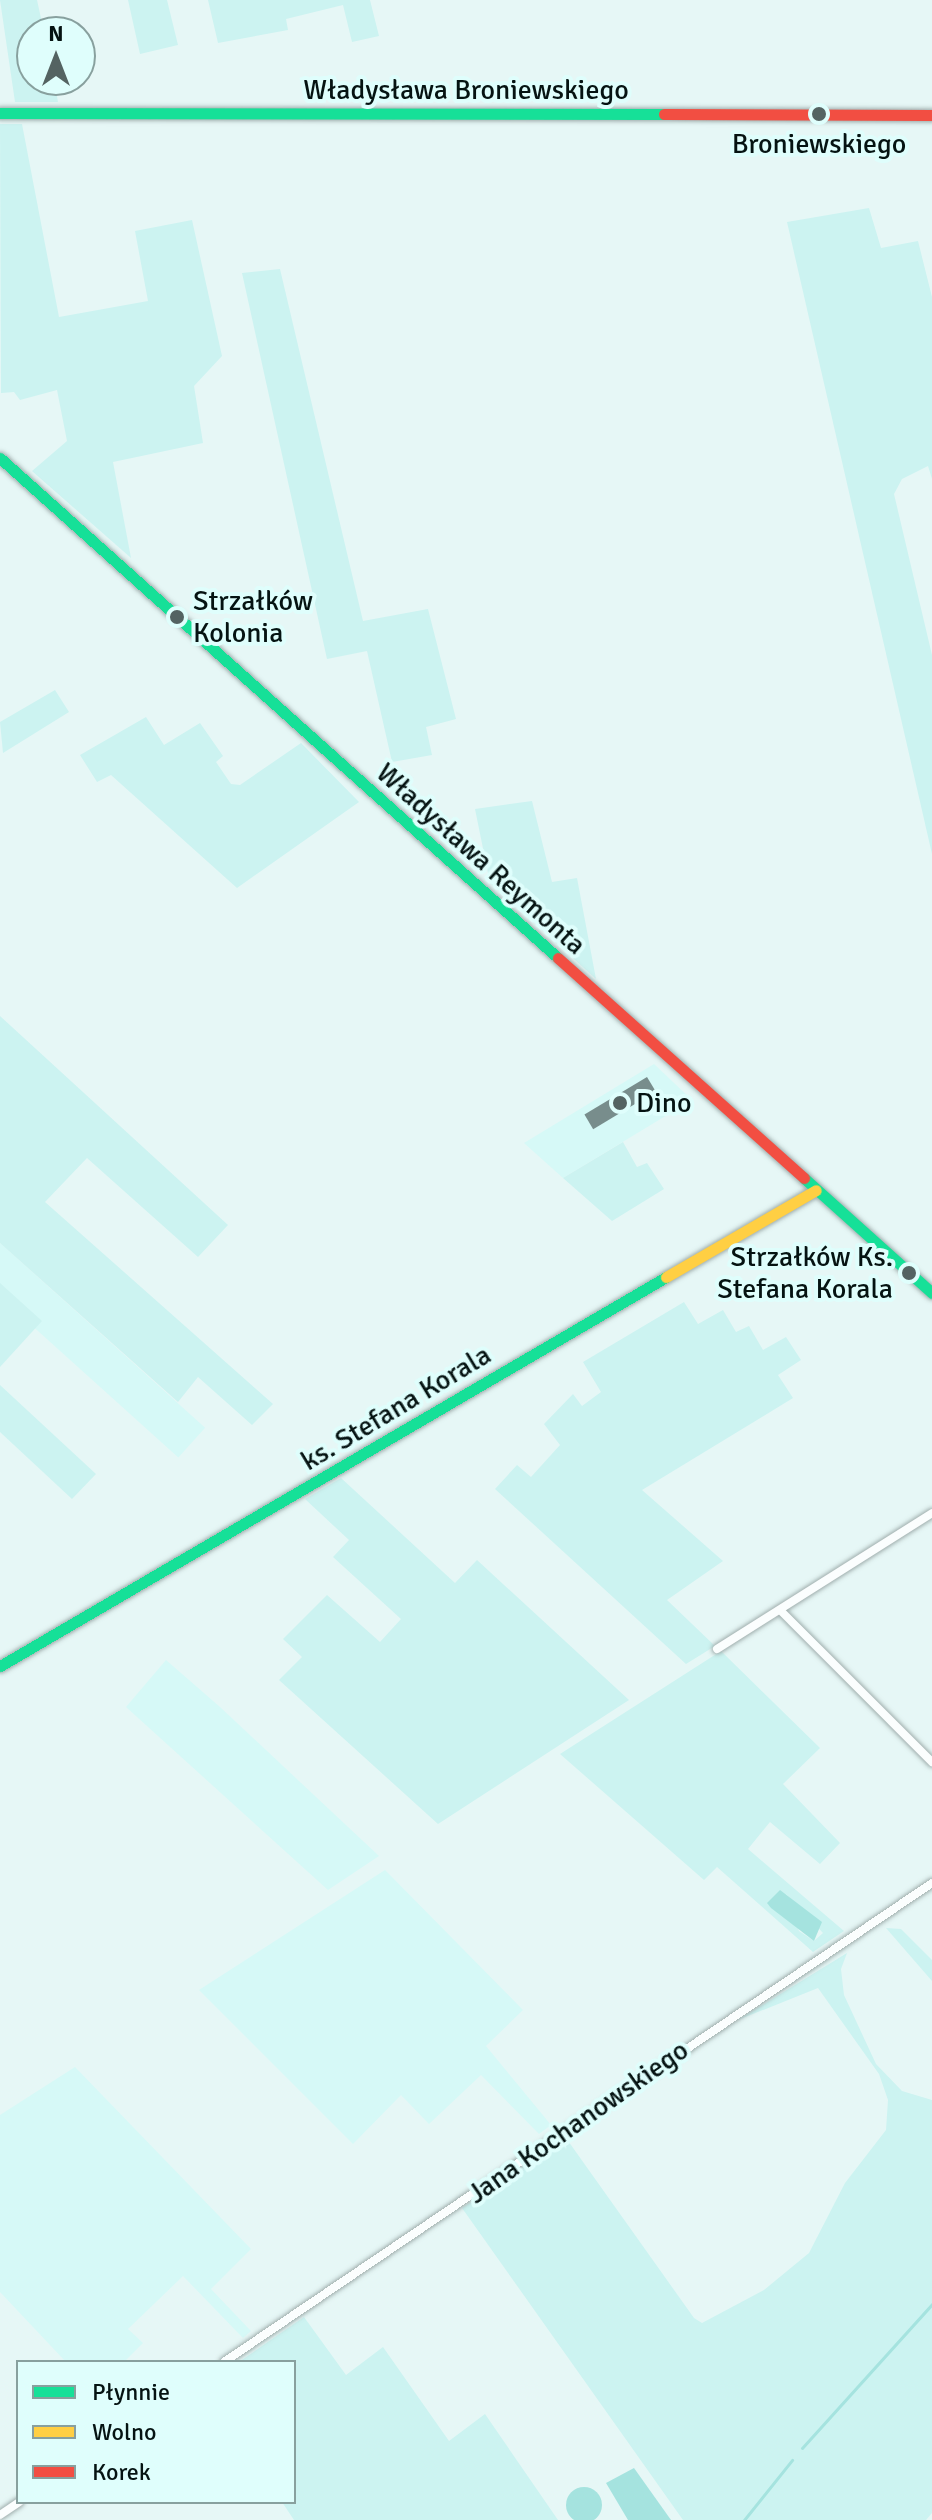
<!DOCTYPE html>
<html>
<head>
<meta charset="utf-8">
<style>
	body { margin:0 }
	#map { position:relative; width:932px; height:2520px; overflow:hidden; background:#e6f7f6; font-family:Signika,sans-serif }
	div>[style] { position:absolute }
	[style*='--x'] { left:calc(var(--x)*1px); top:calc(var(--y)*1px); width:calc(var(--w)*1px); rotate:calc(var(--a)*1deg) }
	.built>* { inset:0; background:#d6f9f7; transform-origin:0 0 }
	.green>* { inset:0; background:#ccf3f1 }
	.water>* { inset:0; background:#a5e3df }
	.round { border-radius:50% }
	.stream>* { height:3px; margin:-1.5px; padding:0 1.5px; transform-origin:1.5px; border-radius:1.5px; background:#a5e3df }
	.building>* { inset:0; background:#788d8c; transform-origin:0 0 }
	.roads { filter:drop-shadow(0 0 2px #a0aead) drop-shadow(0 0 2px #a0aead) }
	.street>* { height:8px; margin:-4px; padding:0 4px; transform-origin:4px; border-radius:4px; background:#fbfefe }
	.fast>* { height:11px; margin:-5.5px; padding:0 5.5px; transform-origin:5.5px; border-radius:5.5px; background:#16e098 }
	.slow>* { height:11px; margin:-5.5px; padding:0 5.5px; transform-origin:5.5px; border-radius:5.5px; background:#ffcf43 }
	.jam>* { height:11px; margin:-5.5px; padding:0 5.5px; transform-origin:5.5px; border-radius:5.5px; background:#f24e42 }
	.dots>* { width:22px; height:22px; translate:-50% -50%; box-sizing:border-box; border:4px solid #dffefc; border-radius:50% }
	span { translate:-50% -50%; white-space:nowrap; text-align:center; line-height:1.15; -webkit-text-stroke:8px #dffefc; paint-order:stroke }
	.street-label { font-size:28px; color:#051312 }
	.poi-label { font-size:28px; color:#051312 }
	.left { translate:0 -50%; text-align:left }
	.right { translate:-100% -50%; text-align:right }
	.legend { position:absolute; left:16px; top:2360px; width:280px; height:144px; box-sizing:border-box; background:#dffefc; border:2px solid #88a09e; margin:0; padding:10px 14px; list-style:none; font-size:24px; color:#051312 }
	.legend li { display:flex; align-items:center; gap:16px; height:40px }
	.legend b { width:40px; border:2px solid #88a09e }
	.north { position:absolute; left:16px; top:16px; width:80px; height:80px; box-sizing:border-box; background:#dffefc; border:2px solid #88a09e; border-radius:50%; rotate:0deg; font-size:22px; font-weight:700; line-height:32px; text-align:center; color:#051312 }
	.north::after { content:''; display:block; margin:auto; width:28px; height:36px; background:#546362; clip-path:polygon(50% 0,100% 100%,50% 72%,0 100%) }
</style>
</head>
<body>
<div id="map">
	<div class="built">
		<i style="clip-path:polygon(654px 1064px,692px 1100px,563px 1178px,524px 1143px)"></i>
		<i style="left:0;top:1243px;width:276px;height:40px;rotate:42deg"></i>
		<i style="clip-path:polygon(166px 1660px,220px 1707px,379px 1856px,328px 1890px,126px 1707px)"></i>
		<i style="clip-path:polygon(385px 1870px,523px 2010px,486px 2046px,551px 2125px,539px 2134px,481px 2075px,429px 2124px,401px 2095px,353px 2144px,199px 1990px)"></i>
		<i style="clip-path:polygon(75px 2067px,251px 2249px,211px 2289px,251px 2331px,243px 2338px,183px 2276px,128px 2329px,143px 2343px,124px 2362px,66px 2362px,0 2292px,0 2115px)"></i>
	</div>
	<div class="green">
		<i style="clip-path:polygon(0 0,37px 0,44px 32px,32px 32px,32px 80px,54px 80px,58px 102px,15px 102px)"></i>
		<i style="clip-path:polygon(128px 0,167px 0,178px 45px,140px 54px)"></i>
		<i style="clip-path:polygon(208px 0,370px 0,379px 36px,352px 42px,343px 5px,286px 19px,288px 30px,218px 43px)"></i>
		<i style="clip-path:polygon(0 124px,22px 124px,59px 317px,148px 301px,135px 231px,192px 220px,222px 356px,194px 386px,203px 443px,113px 462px,131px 558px,32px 471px,67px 441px,57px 390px,20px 400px,14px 392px,1px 393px)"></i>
		<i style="clip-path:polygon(869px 208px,881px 248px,918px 241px,932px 297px,932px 479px,928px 466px,902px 479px,894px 494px,932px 655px,932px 854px,787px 222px)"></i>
		<i style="clip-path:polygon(280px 269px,363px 621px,428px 609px,456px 719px,426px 727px,432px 755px,392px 762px,367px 651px,327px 659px,242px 273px)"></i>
		<i style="clip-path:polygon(55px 690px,69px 712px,3px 753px,0 722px)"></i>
		<i style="clip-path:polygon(146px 717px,164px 745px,200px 723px,223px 756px,216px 762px,231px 784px,240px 785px,301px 743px,359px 802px,237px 888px,111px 775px,97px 782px,80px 755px)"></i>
		<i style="clip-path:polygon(532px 801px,552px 882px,577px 878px,596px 979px,490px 883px,475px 809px)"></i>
		<i style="clip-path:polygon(0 1016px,228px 1225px,198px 1257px,87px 1158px,45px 1202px,273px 1404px,252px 1425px,198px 1377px,178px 1402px,0 1243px)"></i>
		<i style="clip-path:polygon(623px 1142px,637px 1167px,647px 1163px,664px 1189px,612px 1221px,563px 1178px)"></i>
		<i style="clip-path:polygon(0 1283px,42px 1321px,0 1367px)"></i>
		<i style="clip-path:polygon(684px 1302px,698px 1324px,723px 1310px,736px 1332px,749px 1326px,763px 1350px,786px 1337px,801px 1360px,778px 1375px,793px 1398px,642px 1490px,723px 1561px,667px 1600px,715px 1646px,686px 1664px,495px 1489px,517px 1465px,531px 1477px,560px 1445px,544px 1424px,573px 1394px,582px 1406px,601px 1392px,583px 1362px)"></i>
		<i style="clip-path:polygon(0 1385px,96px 1474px,72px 1499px,0 1432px)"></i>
		<i style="clip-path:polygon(341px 1478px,455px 1583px,477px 1560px,629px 1700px,438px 1824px,279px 1680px,302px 1657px,283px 1639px,327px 1595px,380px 1642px,401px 1619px,333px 1557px,349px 1540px,305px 1499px)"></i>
		<i style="clip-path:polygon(evenodd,721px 1651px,820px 1748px,783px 1784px,840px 1843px,820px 1864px,770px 1822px,748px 1849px,844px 1931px,813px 1952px,717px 1867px,704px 1880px,560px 1754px,721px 1651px,786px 1894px,823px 1933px,814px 1941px,799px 1931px,786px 1894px)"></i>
		<i style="clip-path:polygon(886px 1928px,901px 1929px,932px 1960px,932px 1981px)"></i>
		<i style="clip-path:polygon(847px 1953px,841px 1969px,844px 1995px,876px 2064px,902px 2091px,932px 2100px,932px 2513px,926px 2520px,683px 2520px,462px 2208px,566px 2138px,694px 2318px,702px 2323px,764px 2290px,809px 2253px,845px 2183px,886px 2130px,888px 2100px,879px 2074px,818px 1988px,738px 2020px)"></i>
		<i style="clip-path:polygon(304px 2317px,346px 2375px,383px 2347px,449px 2441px,485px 2414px,558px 2520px,294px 2520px,282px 2502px,294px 2502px,294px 2362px,239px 2362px)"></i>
	</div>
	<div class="water">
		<i style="clip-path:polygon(780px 1890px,822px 1922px,814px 1941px,771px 1908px,767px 1903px)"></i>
		<i style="clip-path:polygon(634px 2468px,671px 2520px,628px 2520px,606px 2483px)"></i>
		<i class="round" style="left:566px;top:2487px;width:36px;height:36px"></i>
	</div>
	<div class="stream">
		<i style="--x:802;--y:2448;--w:194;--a:-47.9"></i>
		<i style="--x:744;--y:2520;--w:77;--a:-51.3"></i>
	</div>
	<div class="building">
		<i style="left:647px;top:1077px;width:17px;height:73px;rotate:59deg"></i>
	</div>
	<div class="roads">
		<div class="street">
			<i style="--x:781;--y:1611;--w:214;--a:45"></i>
			<i style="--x:717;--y:1649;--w:254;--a:-32.3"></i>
			<i style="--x:224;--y:2362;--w:855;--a:-34.08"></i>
			<i style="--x:0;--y:2515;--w:23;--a:-34"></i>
		</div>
		<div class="fast">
			<i style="--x:0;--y:113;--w:664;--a:0.09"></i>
			<i style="--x:0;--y:458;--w:749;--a:41.86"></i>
			<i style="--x:804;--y:1178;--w:172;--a:41.9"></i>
			<i style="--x:0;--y:1666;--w:771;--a:-30.29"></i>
		</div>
		<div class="slow">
			<i style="--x:666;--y:1277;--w:173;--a:-30.1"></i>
		</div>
		<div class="jam">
			<i style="--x:664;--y:114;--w:268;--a:0.2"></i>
			<i style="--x:558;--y:958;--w:330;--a:41.8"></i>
		</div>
	</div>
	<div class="dots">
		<i style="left:819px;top:114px;background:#546362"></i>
		<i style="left:177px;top:617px;background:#546362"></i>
		<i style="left:620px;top:1103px;background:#546362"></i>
		<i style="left:909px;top:1273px;background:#546362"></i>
	</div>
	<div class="street-label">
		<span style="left:466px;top:90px">Władysława Broniewskiego</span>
		<span style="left:481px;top:859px;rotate:42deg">Władysława Reymonta</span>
		<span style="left:396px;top:1408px;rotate:-31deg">ks. Stefana Korala</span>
		<span style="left:578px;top:2122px;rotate:-35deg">Jana Kochanowskiego</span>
	</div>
	<div class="poi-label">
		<span style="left:819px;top:144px">Broniewskiego</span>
		<span class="left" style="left:193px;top:617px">Strzałków<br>Kolonia</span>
		<span class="left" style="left:636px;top:1103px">Dino</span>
		<span class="right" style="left:893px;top:1273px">Strzałków Ks.<br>Stefana Korala</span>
	</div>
	<ul class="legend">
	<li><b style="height:10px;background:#16e098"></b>Płynnie</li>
	<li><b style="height:10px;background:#ffcf43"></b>Wolno</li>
	<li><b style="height:10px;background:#f24e42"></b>Korek</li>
	</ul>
	<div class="north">N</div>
</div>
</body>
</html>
